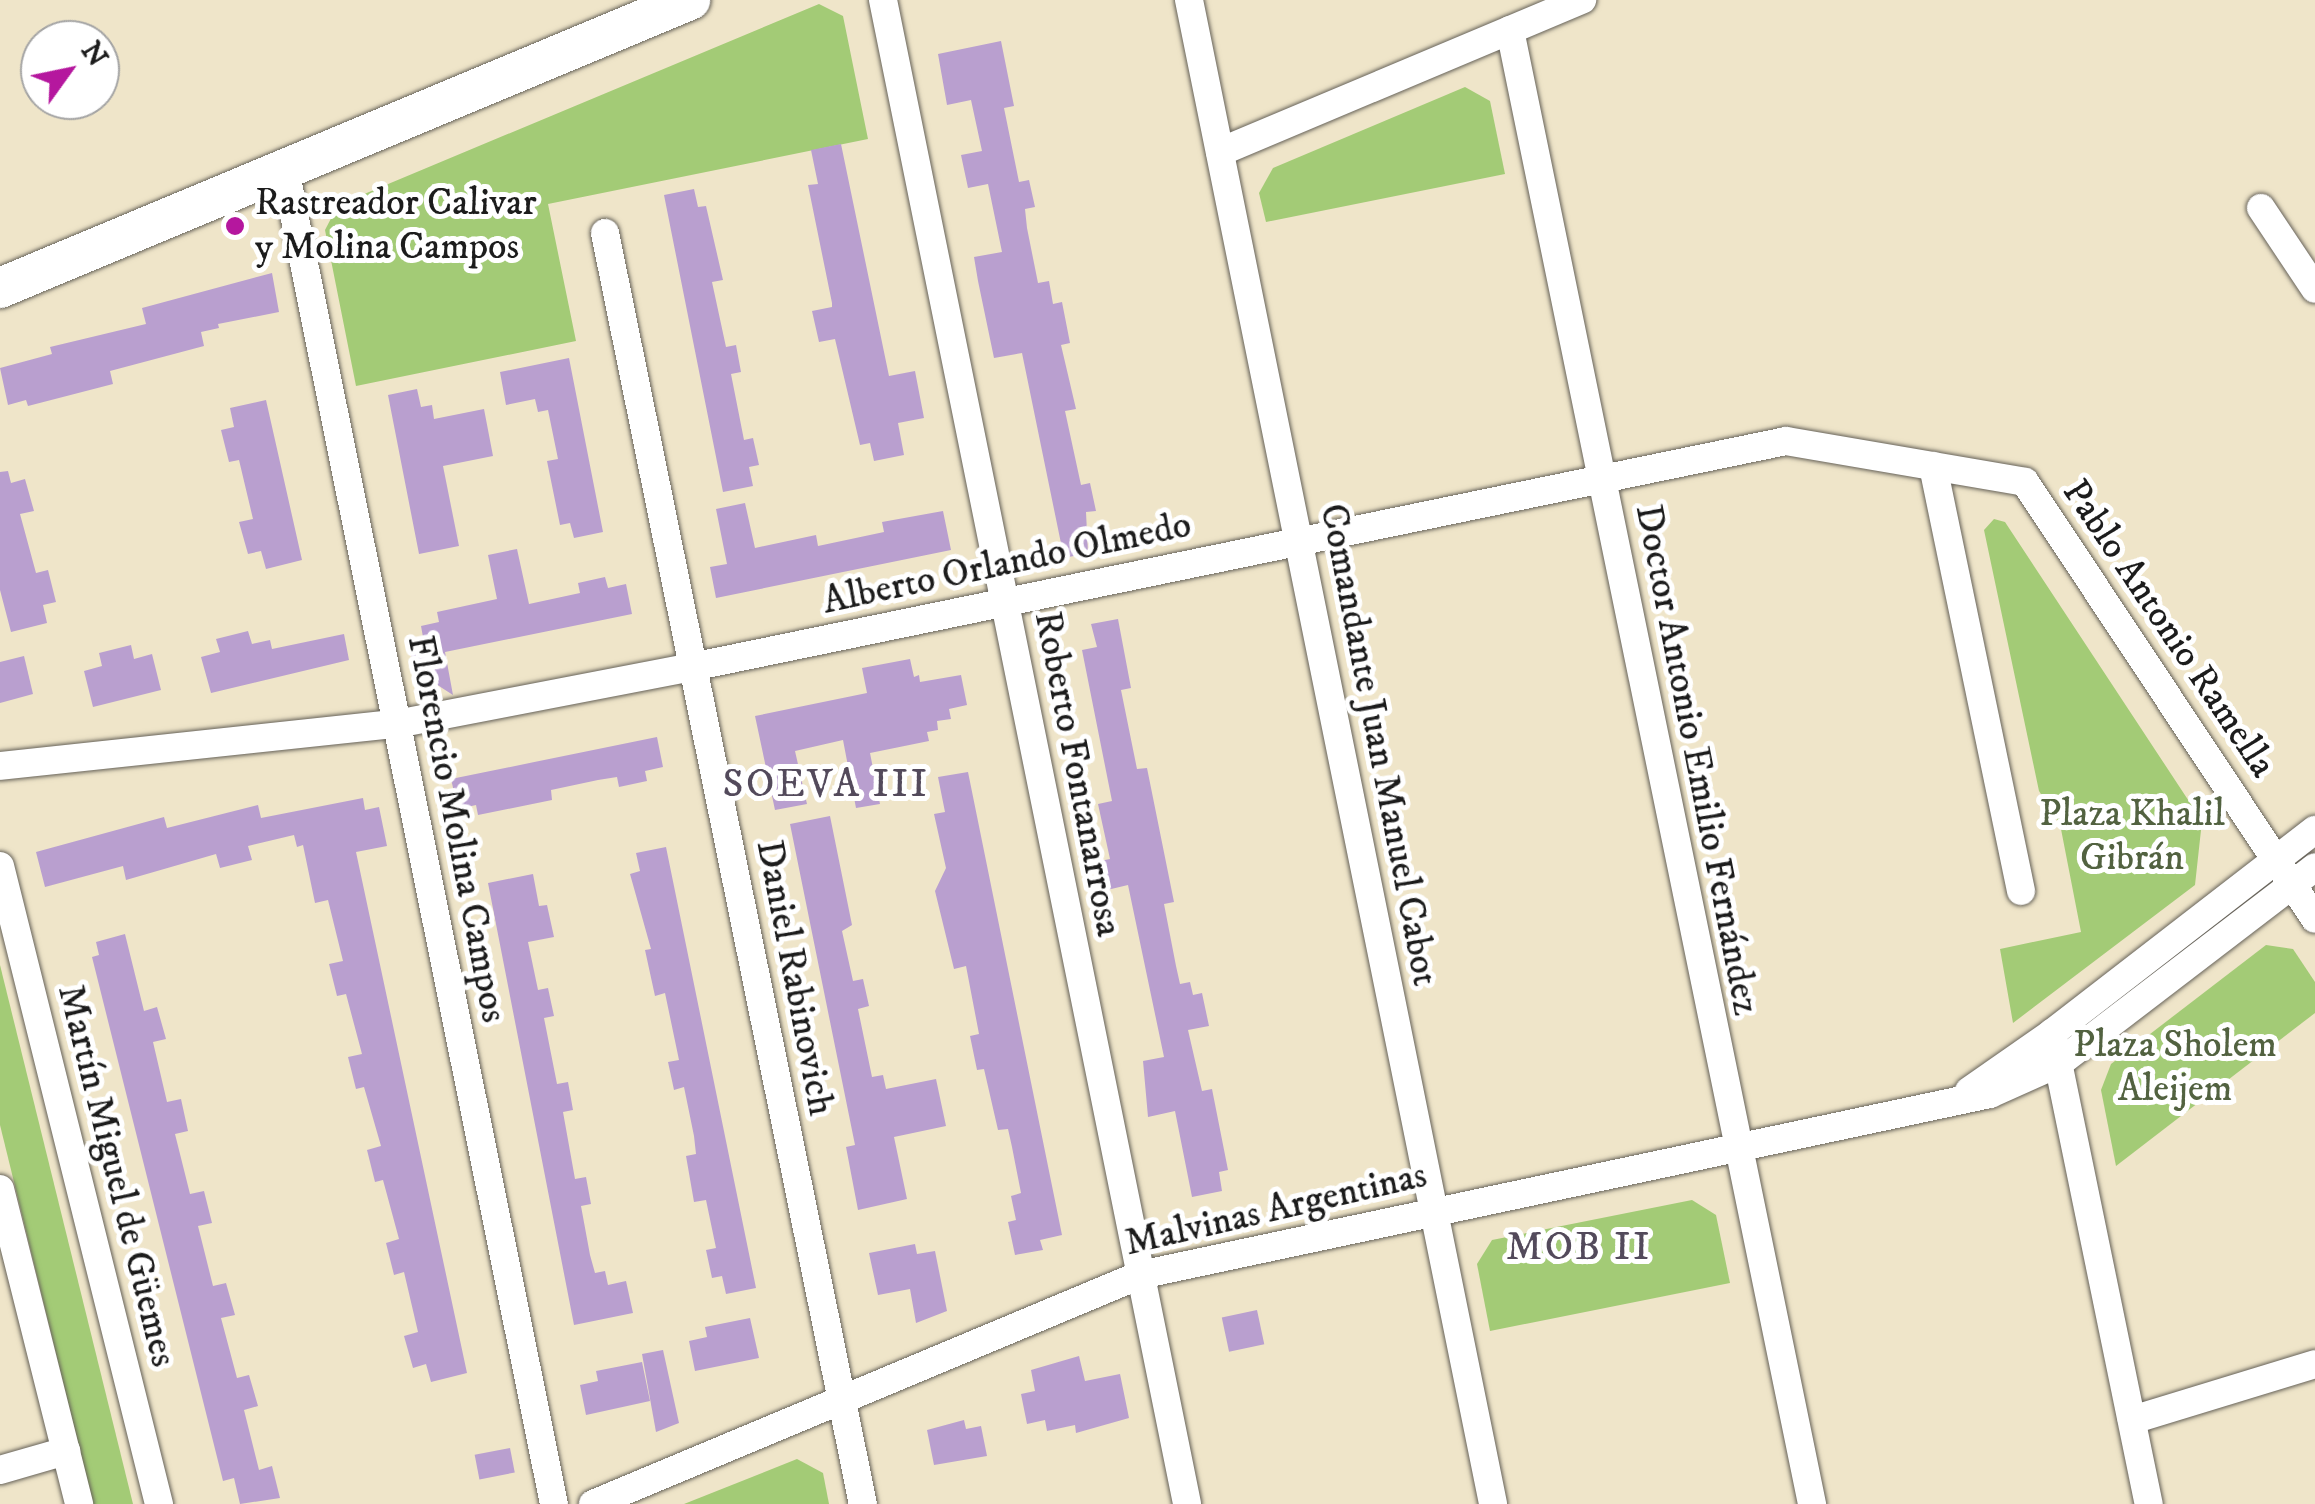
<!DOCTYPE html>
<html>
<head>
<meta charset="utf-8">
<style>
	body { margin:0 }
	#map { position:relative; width:2315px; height:1504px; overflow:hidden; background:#efe5c9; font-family:"IM FELL DW Pica",serif }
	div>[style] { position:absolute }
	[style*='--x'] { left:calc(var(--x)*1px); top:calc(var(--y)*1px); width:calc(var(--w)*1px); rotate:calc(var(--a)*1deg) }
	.green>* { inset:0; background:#a3cb76 }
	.building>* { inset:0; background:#b99fcf; transform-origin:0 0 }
	.roads { filter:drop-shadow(0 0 2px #666259) drop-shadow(0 0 2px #666259) }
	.minor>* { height:28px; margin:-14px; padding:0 14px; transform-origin:14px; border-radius:14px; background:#fff }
	.secondary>* { height:40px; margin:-20px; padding:0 20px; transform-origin:20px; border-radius:20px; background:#fff }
	.dots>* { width:28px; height:28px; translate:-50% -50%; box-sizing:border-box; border:5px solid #fff; border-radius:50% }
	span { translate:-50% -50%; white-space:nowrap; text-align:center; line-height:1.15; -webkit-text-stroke:10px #fff; paint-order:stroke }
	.poi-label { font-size:38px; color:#1c1c1c }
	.left { translate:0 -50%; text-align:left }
	.street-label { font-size:38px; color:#1c1c1c }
	.park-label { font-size:38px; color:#526240 }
	.neighbourhood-label { font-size:40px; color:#534a5b; letter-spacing:2.5px }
	.north { position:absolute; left:20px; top:20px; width:100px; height:100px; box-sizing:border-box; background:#fff; border:2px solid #a4a4a4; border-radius:50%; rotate:57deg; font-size:28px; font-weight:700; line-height:40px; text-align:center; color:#1c1c1c }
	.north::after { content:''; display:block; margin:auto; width:35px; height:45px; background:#b5179e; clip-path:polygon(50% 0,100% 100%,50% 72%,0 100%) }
</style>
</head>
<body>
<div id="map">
	<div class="green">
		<i style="clip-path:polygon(819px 4px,843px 16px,868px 139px,548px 204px,576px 341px,356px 386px,325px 230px,338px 205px)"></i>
		<i style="clip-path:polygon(1465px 87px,1490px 101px,1505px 174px,1266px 222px,1259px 193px,1273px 168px)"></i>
		<i style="clip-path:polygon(1994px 519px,2005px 522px,2202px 821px,2195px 885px,2013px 1023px,2000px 949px,2081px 932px,2060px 824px,2039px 791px,1984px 530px)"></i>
		<i style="clip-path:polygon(2266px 945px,2293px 949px,2315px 982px,2315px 1013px,2116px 1166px,2101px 1090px,2111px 1064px)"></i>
		<i style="clip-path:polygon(0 965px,133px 1504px,93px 1504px,0 1125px)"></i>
		<i style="clip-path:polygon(1692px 1200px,1716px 1215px,1730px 1283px,1490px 1331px,1477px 1264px,1492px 1240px)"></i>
		<i style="clip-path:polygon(797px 1459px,823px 1473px,829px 1504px,684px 1504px)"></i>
	</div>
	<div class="building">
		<i style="clip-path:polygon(1001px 41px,1014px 106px,1004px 108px,1019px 182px,1029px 180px,1035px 207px,1025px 209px,1027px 228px,1038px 283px,1049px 281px,1053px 304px,1062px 302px,1070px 343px,1061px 345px,1076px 409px,1065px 411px,1081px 485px,1090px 483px,1096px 511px,1086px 512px,1088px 553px,1064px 558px,1022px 353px,994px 358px,978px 281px,974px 257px,1002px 252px,988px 184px,968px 188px,961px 155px,982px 151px,971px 100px,947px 105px,938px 54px)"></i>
		<i style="clip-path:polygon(841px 144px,889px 376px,915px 371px,924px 418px,898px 423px,904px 455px,874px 461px,870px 443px,860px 445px,835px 339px,819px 342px,812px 311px,832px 307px,832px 303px,808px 185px,818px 184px,811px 150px)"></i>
		<i style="clip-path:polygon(694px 189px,698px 207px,706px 206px,723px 280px,712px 282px,726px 347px,736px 345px,741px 372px,731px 374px,744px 440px,753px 438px,759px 465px,749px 467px,753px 486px,723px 492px,664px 195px)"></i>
		<i style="clip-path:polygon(272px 273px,279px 312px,218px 324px,219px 328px,201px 332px,204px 346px,110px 371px,113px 384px,28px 406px,26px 400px,8px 405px,0 368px,52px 354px,50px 347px,146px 324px,142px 308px)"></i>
		<i style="clip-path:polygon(569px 358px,603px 532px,574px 538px,570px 523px,560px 525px,547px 461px,558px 459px,548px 410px,538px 412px,535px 399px,506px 405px,500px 372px)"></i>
		<i style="clip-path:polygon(417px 389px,421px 407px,432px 405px,434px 419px,484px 409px,493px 456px,443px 466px,459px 546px,419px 554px,388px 395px)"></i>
		<i style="clip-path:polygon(266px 400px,302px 560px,266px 569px,261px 551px,248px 554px,239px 522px,253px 519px,239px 460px,229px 462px,221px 430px,234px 427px,230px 408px)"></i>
		<i style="clip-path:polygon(8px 471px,11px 483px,25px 479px,34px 511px,20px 514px,36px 573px,48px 570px,56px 602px,43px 605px,47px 623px,11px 632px,0 590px,0 472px)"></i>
		<i style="clip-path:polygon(745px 503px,755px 548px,816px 535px,818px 546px,884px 532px,882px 522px,943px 511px,951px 550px,716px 598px,710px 567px,727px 564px,716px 509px)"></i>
		<i style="clip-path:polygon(517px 549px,529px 604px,580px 593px,578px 583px,605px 577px,608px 588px,626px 584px,632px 614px,445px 652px,453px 695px,414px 670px,410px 650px,425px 648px,421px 626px,439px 622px,437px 612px,497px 599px,488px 555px)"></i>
		<i style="clip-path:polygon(1118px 619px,1131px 688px,1121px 690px,1137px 769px,1147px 768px,1174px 902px,1164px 904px,1176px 966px,1180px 984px,1190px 982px,1193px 995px,1202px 993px,1209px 1026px,1188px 1030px,1202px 1091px,1212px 1089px,1228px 1170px,1219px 1172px,1222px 1191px,1192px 1197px,1175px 1111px,1148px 1117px,1143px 1061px,1164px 1057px,1128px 885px,1107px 890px,1100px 861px,1110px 859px,1098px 804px,1112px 801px,1082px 650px,1097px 647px,1091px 624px)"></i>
		<i style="clip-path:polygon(248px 631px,252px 644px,270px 640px,272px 649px,344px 634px,349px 660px,211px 693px,201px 657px,220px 652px,216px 639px)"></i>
		<i style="clip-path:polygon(131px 645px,134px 659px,152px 654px,161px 690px,93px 707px,84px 671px,102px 666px,99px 653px)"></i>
		<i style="clip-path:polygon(24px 656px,33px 694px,0 703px,0 662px)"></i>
		<i style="clip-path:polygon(910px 659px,914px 677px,919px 675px,920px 682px,961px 675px,967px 705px,949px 709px,951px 719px,937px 721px,938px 730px,927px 732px,929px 741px,870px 753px,880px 804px,856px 808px,843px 740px,795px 751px,807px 804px,775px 810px,755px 716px,867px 693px,862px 668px)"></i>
		<i style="clip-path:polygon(657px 737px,663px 767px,645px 771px,647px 781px,619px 787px,617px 777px,598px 780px,551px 790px,552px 800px,478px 815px,476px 805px,458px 809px,451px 779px)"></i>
		<i style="clip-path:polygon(968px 772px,1062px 1235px,1040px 1240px,1043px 1250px,1015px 1255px,1008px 1222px,1016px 1220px,1011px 1196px,1021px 1193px,1012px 1147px,1008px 1129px,998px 1130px,984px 1069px,977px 1070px,970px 1036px,979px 1034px,966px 966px,954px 969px,935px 891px,946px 868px,934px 814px,945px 812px,938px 777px)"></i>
		<i style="clip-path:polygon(363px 798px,365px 810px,379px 807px,387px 846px,356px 852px,467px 1373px,431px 1382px,426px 1364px,413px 1368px,404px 1336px,418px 1332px,404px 1272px,394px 1275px,386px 1243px,399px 1239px,383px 1180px,375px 1182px,367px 1150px,381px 1146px,364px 1087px,356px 1089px,348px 1057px,362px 1054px,346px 994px,337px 996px,329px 964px,343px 961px,328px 900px,315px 903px,303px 845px,297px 847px,294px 835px,248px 846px,252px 860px,220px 868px,216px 854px,126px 880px,123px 866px,45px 887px,36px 852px,164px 817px,167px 828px,258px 805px,261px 818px)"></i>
		<i style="clip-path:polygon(830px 816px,852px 925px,842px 931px,853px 981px,863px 979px,869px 1006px,858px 1009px,872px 1077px,883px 1075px,886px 1089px,936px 1079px,946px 1126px,894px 1137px,907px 1199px,858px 1210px,846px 1147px,855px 1145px,790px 824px)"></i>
		<i style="clip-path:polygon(666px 847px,756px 1288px,726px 1294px,722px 1276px,712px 1278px,706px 1250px,716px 1248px,706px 1200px,694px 1202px,686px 1156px,696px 1154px,694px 1136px,684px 1087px,674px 1090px,668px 1062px,679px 1060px,665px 993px,655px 996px,645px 950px,651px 949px,630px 874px,640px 871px,636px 853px)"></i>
		<i style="clip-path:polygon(533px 874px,539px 906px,547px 905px,554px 937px,528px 942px,538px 990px,548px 988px,554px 1016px,544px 1018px,557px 1084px,568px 1082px,573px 1110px,563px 1112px,575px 1179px,586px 1177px,591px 1204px,581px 1206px,590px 1255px,595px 1273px,605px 1271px,608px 1285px,626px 1281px,633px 1313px,574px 1325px,488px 883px)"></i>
		<i style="clip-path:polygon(125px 934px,144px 1011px,157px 1007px,166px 1039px,153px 1042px,167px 1102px,181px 1099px,188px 1131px,175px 1134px,190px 1194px,204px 1191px,212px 1223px,198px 1226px,213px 1286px,226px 1283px,235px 1315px,221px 1318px,237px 1378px,249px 1375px,258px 1406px,244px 1410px,259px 1470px,272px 1466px,280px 1498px,240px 1504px,234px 1478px,223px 1481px,92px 957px,99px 955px,96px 942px)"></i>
		<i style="clip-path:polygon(915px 1244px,917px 1254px,935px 1251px,947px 1311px,916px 1323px,910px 1289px,878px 1295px,869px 1253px)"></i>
		<i style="left:1257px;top:1310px;width:35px;height:36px;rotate:78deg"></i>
		<i style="clip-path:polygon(750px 1318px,759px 1358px,695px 1371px,689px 1341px,707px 1337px,705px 1327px)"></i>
		<i style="clip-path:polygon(663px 1350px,679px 1423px,656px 1432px,642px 1354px)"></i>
		<i style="clip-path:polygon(1079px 1356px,1085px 1381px,1120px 1374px,1129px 1418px,1076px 1433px,1075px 1425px,1047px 1431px,1045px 1420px,1027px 1424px,1021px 1394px,1035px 1391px,1031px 1370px)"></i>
		<i style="clip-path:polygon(642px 1362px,650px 1401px,586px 1415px,580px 1385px,598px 1381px,596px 1371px)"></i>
		<i style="clip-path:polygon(964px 1420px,966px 1429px,981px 1426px,987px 1456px,934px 1465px,927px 1430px)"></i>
		<i style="left:510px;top:1448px;width:25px;height:36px;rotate:79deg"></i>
	</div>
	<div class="roads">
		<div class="minor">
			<i style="--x:883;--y:0;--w:1534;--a:78.57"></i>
			<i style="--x:1189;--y:0;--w:1534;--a:78.57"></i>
			<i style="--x:1510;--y:30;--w:1505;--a:78.42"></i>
			<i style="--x:1220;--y:152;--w:393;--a:-22.8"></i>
			<i style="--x:285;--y:169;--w:1362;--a:78.61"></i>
			<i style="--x:2261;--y:208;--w:97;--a:56.3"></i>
			<i style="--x:605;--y:233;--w:1297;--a:78.53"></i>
			<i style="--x:1933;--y:466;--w:434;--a:78.3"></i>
			<i style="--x:0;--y:766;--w:398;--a:-6.1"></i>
			<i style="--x:396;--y:724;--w:301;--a:-10.9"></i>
			<i style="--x:692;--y:667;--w:1117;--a:-11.67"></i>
			<i style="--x:1786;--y:441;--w:242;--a:9.7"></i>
			<i style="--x:2025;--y:482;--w:524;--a:56.43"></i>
			<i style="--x:0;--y:866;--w:658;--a:76.01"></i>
			<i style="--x:2052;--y:1033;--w:481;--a:78.4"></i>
			<i style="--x:1969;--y:1091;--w:101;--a:-34.9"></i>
			<i style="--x:2052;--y:1033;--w:332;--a:-37.7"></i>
			<i style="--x:0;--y:1189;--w:325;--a:75.9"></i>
			<i style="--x:2132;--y:1420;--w:191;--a:-17"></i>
			<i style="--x:0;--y:1470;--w:69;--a:-16.1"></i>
			<i style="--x:593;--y:1504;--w:593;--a:-22.72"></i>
			<i style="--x:1140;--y:1275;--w:869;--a:-12.02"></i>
			<i style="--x:1990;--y:1094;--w:76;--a:-24.2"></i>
			<i style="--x:2059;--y:1063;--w:322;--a:-37.4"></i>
		</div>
		<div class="secondary">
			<i style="--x:0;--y:288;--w:748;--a:-22.66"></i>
		</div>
	</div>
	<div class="dots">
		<i style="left:235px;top:226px;background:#b5179e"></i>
	</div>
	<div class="poi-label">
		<span class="left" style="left:255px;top:226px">Rastreador Calivar<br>y Molina Campos</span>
	</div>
	<div class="street-label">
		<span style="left:1007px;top:564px;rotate:-12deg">Alberto Orlando Olmedo</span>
		<span style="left:2168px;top:629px;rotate:56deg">Pablo Antonio Ramella</span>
		<span style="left:1378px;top:745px;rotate:79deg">Comandante Juan Manuel Cabot</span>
		<span style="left:1696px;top:760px;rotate:79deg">Doctor Antonio Emilio Fernández</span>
		<span style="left:1077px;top:774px;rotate:79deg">Roberto Fontanarrosa</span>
		<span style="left:456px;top:829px;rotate:79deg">Florencio Molina Campos</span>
		<span style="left:794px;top:978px;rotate:79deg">Daniel Rabinovich</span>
		<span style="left:116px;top:1176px;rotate:76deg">Martín Miguel de Güemes</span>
		<span style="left:1276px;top:1210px;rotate:-13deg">Malvinas Argentinas</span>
	</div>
	<div class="park-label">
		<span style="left:2132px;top:837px">Plaza Khalil<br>Gibrán</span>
		<span style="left:2175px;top:1068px">Plaza Sholem<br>Aleijem</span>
	</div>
	<div class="neighbourhood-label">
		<span style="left:826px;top:785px">SOEVA III</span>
		<span style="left:1579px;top:1248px">MOB II</span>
	</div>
	<div class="north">N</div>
</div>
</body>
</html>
